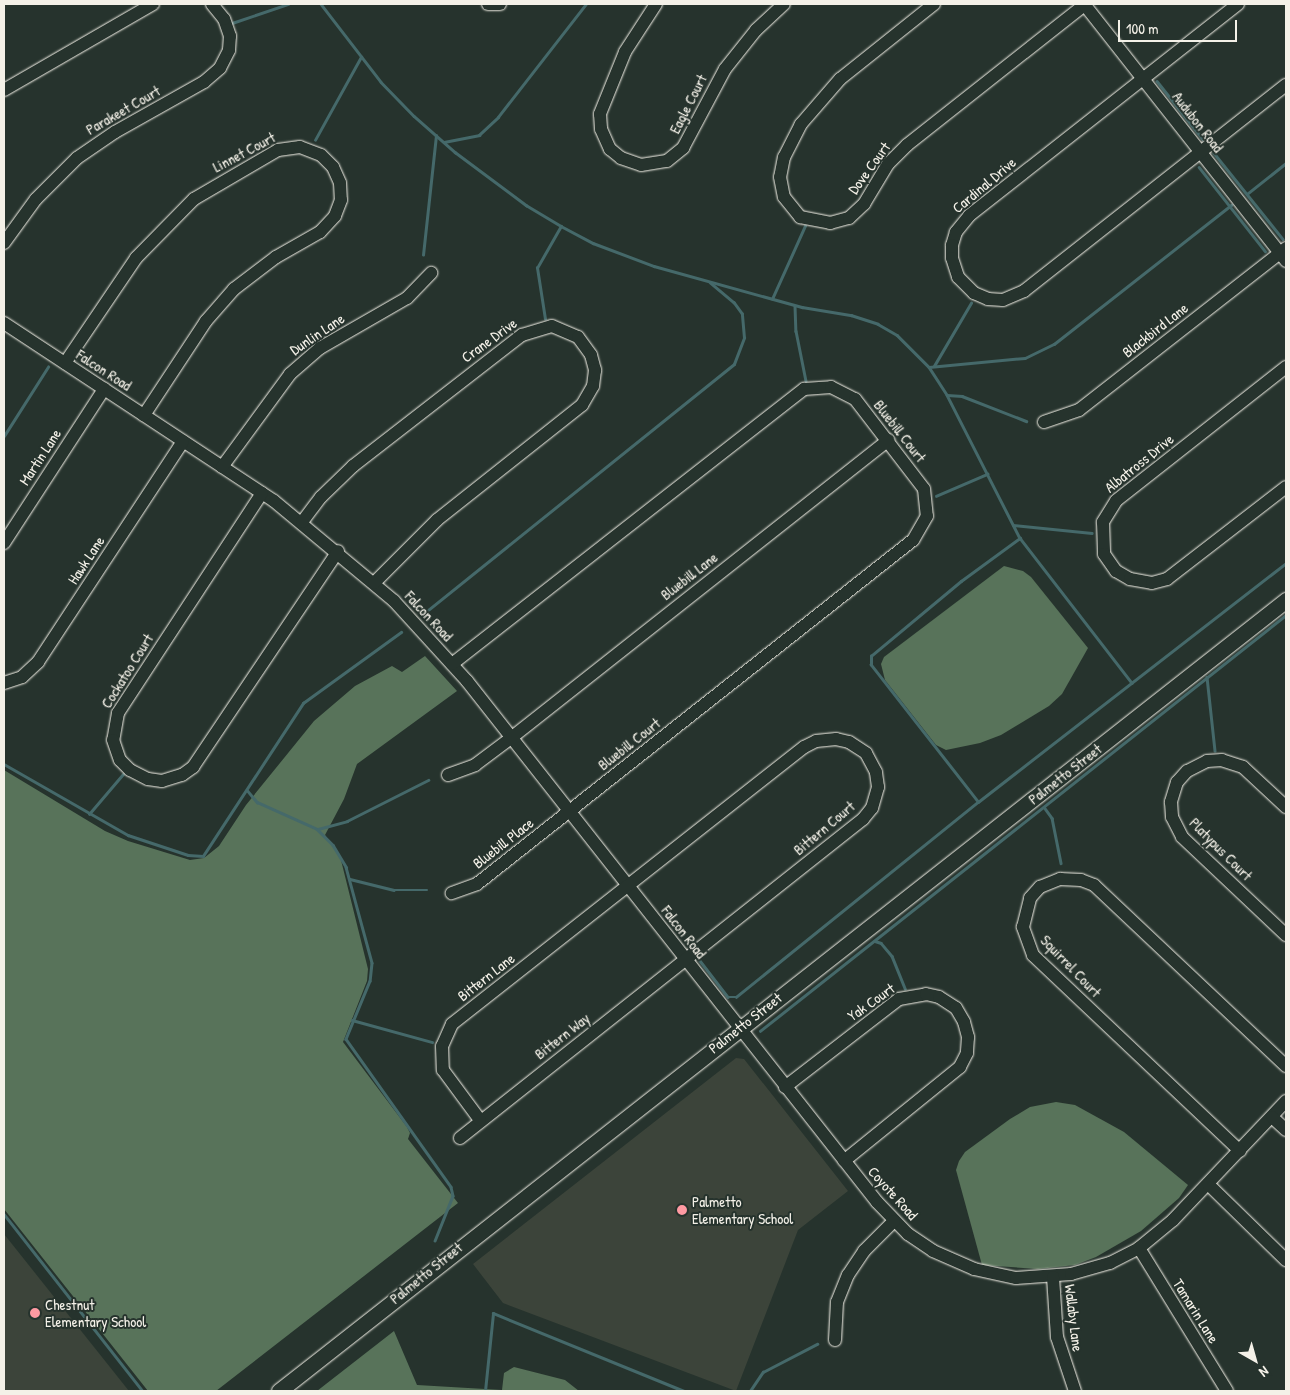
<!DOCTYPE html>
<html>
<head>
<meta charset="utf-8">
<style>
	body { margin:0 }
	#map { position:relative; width:1290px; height:1395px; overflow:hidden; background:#26332d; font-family:"Patrick Hand",sans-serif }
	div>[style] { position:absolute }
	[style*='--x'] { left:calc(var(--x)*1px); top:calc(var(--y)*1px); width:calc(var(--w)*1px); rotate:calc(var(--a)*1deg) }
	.built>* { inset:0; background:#3c443a }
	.green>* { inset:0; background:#58735a }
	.stream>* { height:2.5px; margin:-1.25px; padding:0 1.25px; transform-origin:1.25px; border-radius:1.25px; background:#45696a }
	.roads { filter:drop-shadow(0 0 1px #f4f1e8) drop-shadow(0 0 1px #f4f1e8) }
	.minor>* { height:12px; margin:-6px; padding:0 6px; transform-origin:6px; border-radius:6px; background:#26332d }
	.major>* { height:15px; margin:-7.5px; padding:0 7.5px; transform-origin:7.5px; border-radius:7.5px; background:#26332d }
	.dots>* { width:14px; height:14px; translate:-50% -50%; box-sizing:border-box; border:2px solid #26332d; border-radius:50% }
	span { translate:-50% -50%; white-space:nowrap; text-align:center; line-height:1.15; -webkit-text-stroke:4px #26332d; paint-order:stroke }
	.street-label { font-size:15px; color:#f4f1e8 }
	.poi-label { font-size:15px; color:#f4f1e8 }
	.left { translate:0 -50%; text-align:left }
	.frame { position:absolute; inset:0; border:5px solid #f4f1e8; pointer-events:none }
	.north { position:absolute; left:1230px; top:1335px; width:50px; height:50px; -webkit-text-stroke:4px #26332d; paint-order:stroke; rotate:142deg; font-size:14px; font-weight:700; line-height:20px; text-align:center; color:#f4f1e8 }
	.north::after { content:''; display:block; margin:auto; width:18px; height:22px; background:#f4f1e8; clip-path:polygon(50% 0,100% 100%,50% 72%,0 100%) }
	.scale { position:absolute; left:1118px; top:20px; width:119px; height:22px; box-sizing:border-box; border:2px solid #f4f1e8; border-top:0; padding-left:6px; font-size:15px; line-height:18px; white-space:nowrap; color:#f4f1e8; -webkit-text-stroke:4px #26332d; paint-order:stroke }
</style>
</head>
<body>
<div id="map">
	<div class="built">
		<i style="clip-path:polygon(736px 1058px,744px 1059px,848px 1191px,798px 1230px,736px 1391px,503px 1303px,473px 1264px)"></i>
		<i style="clip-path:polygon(4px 1234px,129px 1391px,4px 1391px)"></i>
	</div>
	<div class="green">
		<i style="clip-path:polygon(1004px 566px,1023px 571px,1031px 577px,1088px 648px,1062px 694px,1049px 706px,1001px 735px,980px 743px,946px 750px,936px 745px,885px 680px,881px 664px,884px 657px)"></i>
		<i style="clip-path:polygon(425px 656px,457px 691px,357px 764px,344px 799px,325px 835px,340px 856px,368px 969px,367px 981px,343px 1042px,407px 1127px,410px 1133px,408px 1139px,458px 1203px,216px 1391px,148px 1391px,4px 1209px,4px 770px,105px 831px,128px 841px,190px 860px,204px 858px,219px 846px,246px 805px,314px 721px,355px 686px,392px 666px,402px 672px)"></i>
		<i style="clip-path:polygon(1056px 1102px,1075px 1105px,1124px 1132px,1188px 1185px,1179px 1198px,1141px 1231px,1096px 1257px,1075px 1265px,1038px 1269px,982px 1265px,956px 1170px,959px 1161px,965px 1152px,1010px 1119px,1030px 1107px)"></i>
		<i style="clip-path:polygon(394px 1331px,417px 1385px,502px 1390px,504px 1373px,514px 1367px,565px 1380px,579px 1391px,317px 1391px)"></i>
	</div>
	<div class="stream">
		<i style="--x:321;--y:4;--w:98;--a:52.4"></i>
		<i style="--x:381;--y:82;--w:47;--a:45.9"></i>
		<i style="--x:414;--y:116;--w:55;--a:41.3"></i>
		<i style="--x:455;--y:152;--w:89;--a:36.7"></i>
		<i style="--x:526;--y:205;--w:41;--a:31"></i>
		<i style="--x:561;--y:226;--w:36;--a:28"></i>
		<i style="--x:593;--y:243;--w:65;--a:20.7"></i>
		<i style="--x:654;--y:266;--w:154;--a:15.5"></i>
		<i style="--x:802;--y:307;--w:50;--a:9.3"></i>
		<i style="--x:851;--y:315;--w:28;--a:18"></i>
		<i style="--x:878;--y:324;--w:22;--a:30"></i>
		<i style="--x:897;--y:335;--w:45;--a:45"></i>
		<i style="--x:929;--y:367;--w:33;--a:57"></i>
		<i style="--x:947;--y:395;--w:161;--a:63"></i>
		<i style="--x:1020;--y:538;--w:183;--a:52.3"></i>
		<i style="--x:232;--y:23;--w:59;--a:-18.7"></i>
		<i style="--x:1157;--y:81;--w:74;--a:51.6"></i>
		<i style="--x:315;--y:140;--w:95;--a:-61"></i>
		<i style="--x:444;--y:142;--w:36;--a:-11"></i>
		<i style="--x:479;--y:135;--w:26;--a:-43"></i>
		<i style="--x:498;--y:117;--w:143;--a:-52.1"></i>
		<i style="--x:1214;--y:153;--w:110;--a:51.3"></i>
		<i style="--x:1199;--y:167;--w:107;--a:51.8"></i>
		<i style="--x:1247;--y:194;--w:50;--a:-38.5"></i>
		<i style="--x:423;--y:255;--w:120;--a:-83.8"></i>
		<i style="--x:772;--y:299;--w:80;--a:-65.7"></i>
		<i style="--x:795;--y:306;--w:25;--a:88"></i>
		<i style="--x:796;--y:331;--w:51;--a:78.7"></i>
		<i style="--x:545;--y:319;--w:52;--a:-98.9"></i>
		<i style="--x:537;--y:268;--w:48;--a:-60.3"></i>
		<i style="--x:934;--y:366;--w:73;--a:-59.6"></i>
		<i style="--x:929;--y:367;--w:96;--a:-5.4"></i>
		<i style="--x:1025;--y:358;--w:32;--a:-26"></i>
		<i style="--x:1054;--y:344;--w:225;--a:-38.1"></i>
		<i style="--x:947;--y:395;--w:15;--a:4"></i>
		<i style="--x:962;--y:396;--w:69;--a:21.3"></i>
		<i style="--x:4;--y:436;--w:82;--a:-57.5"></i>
		<i style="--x:936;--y:496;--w:56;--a:-23.3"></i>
		<i style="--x:1013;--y:525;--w:79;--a:5.8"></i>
		<i style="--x:422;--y:615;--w:400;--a:-38.8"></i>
		<i style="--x:734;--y:364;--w:28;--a:-69"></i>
		<i style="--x:744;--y:338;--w:24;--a:-95"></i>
		<i style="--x:742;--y:314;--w:14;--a:-126"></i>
		<i style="--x:734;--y:303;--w:31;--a:-140"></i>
		<i style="--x:1207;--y:677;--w:74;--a:83.8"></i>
		<i style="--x:4;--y:764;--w:143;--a:29.8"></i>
		<i style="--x:128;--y:835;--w:63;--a:18.4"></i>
		<i style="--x:188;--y:855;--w:15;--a:4"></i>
		<i style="--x:203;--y:856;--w:183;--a:-56.8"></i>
		<i style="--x:303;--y:703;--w:121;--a:-35.9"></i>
		<i style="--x:247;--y:790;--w:16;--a:50"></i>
		<i style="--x:257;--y:802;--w:66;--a:24.2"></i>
		<i style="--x:317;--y:829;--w:23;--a:45"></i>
		<i style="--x:333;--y:845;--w:26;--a:59"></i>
		<i style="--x:346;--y:867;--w:99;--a:74.8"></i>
		<i style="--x:372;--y:963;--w:18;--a:96"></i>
		<i style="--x:370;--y:981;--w:63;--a:112.5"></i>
		<i style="--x:346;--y:1039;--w:181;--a:54.6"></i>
		<i style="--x:451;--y:1187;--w:9;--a:77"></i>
		<i style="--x:453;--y:1196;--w:48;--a:111.8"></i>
		<i style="--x:978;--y:802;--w:174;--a:-128"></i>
		<i style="--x:871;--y:665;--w:9;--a:-90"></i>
		<i style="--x:871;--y:656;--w:117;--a:-39.8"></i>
		<i style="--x:961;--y:581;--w:73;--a:-36.1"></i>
		<i style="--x:1044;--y:807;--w:14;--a:54"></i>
		<i style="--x:1052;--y:818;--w:46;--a:78.7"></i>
		<i style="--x:89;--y:814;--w:52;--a:-49.6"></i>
		<i style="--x:318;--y:829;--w:30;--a:-15"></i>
		<i style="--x:347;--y:821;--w:91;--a:-26.8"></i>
		<i style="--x:350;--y:879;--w:45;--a:14"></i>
		<i style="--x:394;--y:890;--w:33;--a:0"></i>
		<i style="--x:875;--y:941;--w:6;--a:18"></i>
		<i style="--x:881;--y:943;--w:17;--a:50"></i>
		<i style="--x:892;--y:956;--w:35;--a:68"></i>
		<i style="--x:698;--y:958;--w:49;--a:52.4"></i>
		<i style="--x:728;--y:997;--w:8;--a:0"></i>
		<i style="--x:736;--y:997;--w:311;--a:-38.9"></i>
		<i style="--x:978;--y:802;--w:390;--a:-37.8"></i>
		<i style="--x:352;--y:1020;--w:83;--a:15.4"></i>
		<i style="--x:760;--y:1031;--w:671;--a:-38.34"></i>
		<i style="--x:4;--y:1214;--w:225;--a:51.9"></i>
		<i style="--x:485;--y:1391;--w:78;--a:-84.1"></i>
		<i style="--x:493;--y:1313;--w:206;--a:22.2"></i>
		<i style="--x:750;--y:1391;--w:23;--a:-56"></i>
		<i style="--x:763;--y:1372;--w:61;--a:-27.4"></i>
	</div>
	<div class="roads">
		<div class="minor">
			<i style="--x:488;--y:4;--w:12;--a:0"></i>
			<i style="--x:656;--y:4;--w:57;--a:122.9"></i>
			<i style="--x:625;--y:52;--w:67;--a:112"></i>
			<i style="--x:600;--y:114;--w:15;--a:86"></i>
			<i style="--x:601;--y:129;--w:22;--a:66"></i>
			<i style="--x:610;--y:149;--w:14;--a:39"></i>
			<i style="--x:621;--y:158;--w:21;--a:19"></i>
			<i style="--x:641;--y:165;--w:26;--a:-9"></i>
			<i style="--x:667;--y:161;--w:21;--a:-39"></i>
			<i style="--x:683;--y:148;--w:89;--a:-62"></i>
			<i style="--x:725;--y:69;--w:50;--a:-51.5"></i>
			<i style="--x:756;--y:30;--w:38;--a:-43"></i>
			<i style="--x:934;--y:4;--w:120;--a:141.4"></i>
			<i style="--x:840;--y:79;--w:60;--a:130.9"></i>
			<i style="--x:801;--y:124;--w:37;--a:117"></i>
			<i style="--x:784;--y:157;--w:20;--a:101"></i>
			<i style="--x:780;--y:177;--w:20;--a:79"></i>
			<i style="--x:784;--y:197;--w:26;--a:51"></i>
			<i style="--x:800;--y:217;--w:31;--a:11"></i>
			<i style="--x:830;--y:223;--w:20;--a:-15"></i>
			<i style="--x:849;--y:218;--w:21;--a:-43"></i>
			<i style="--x:864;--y:204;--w:47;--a:-59"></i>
			<i style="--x:888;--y:164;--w:27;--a:-45"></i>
			<i style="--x:907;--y:145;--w:226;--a:-38.3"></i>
			<i style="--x:1084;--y:4;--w:327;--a:51.8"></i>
			<i style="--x:1238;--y:4;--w:342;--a:141.8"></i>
			<i style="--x:969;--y:216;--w:21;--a:129"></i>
			<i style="--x:956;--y:232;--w:14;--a:107"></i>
			<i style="--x:952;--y:245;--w:13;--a:90"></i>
			<i style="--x:952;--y:258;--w:20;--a:72"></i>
			<i style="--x:958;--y:277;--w:23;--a:45"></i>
			<i style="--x:974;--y:293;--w:15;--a:23"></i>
			<i style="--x:988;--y:299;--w:15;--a:4"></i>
			<i style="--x:1003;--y:300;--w:23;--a:-23"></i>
			<i style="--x:1024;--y:291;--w:333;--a:-38.2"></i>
			<i style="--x:4;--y:90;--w:172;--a:-30"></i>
			<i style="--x:4;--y:243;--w:54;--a:-54"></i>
			<i style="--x:36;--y:199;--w:58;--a:-45"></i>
			<i style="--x:77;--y:158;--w:46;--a:-34.4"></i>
			<i style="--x:115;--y:132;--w:102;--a:-29.3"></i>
			<i style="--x:204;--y:82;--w:21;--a:-41"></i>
			<i style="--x:220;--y:68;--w:20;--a:-63"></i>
			<i style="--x:229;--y:50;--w:14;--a:-86"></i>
			<i style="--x:230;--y:36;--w:18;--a:-109"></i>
			<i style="--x:224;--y:19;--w:19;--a:-129"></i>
			<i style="--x:4;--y:323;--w:323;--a:33.4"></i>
			<i style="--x:274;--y:501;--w:156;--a:39.8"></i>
			<i style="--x:394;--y:601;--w:108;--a:47.6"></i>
			<i style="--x:467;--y:681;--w:663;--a:51.8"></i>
			<i style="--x:877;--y:1202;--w:45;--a:45.9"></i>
			<i style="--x:908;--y:1234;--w:30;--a:34"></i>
			<i style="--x:933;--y:1251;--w:45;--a:23.7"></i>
			<i style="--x:974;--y:1269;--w:43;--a:12.1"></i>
			<i style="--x:1016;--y:1278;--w:55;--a:-4.2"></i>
			<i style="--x:1071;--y:1274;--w:41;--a:-15.8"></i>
			<i style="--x:1110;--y:1263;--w:33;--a:-27"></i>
			<i style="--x:1139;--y:1248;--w:44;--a:-39.5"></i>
			<i style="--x:1173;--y:1220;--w:164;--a:-46.5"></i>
			<i style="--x:65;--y:363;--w:127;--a:-55.9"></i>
			<i style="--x:136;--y:258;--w:83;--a:-45.5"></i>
			<i style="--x:194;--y:199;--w:97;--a:-30.3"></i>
			<i style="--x:278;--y:150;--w:22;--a:-8"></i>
			<i style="--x:300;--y:147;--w:22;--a:21"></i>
			<i style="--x:321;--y:155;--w:17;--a:45"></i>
			<i style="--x:333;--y:167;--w:17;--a:66"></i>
			<i style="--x:340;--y:183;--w:17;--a:87"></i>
			<i style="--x:341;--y:200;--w:17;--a:111"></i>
			<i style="--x:335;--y:216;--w:22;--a:133"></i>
			<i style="--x:320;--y:232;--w:51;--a:150.4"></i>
			<i style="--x:276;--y:257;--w:53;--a:142.7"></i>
			<i style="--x:234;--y:289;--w:43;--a:131.2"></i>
			<i style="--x:206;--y:321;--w:113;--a:123.4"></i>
			<i style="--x:1286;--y:367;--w:216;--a:141.8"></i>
			<i style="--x:1116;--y:501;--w:25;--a:122"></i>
			<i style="--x:1103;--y:522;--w:32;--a:88"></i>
			<i style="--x:1104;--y:554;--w:21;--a:55"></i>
			<i style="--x:1116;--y:571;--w:16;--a:30"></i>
			<i style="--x:1130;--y:579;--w:22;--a:10"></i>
			<i style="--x:1152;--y:583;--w:16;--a:-15"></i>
			<i style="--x:1167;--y:579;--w:150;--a:-37.7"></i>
			<i style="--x:1044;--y:422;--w:37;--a:-19"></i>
			<i style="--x:1079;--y:410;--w:263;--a:-38"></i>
			<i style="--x:222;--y:467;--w:115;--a:-53.8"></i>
			<i style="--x:290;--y:374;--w:40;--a:-41"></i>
			<i style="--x:320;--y:348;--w:100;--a:-29.9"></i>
			<i style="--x:407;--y:298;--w:35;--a:-46"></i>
			<i style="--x:262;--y:493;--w:263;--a:123.2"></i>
			<i style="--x:118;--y:713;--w:27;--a:100"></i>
			<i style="--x:113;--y:740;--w:21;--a:71"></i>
			<i style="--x:120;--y:760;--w:14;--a:45"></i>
			<i style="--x:130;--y:770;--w:20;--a:27"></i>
			<i style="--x:148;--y:779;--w:14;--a:8"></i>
			<i style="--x:162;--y:781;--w:21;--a:-17"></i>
			<i style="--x:182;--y:775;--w:14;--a:-36"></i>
			<i style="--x:193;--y:767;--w:260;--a:-56.1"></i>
			<i style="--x:302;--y:522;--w:31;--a:-53"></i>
			<i style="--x:321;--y:497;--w:45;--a:-44.1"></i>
			<i style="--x:353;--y:466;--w:214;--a:-37.8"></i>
			<i style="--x:522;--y:335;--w:31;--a:-17"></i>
			<i style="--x:552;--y:326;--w:28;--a:23"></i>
			<i style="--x:578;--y:337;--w:22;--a:54"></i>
			<i style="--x:591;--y:355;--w:16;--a:75"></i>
			<i style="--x:595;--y:370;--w:16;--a:97"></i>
			<i style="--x:593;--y:386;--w:22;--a:120"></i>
			<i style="--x:582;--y:405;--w:185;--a:141.6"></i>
			<i style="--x:437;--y:520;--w:89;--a:135"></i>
			<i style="--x:4;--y:543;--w:184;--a:-57"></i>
			<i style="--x:452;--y:664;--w:447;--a:-38"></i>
			<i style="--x:804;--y:389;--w:27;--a:-4"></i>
			<i style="--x:831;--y:387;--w:27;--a:27"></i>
			<i style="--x:855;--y:399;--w:113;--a:52.5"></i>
			<i style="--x:924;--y:489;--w:27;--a:84"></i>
			<i style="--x:927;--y:516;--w:28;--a:120"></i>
			<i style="--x:913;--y:540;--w:555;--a:141.73"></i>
			<i style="--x:477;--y:884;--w:27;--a:160"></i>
			<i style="--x:4;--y:683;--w:19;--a:-18"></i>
			<i style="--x:22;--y:677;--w:22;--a:-43"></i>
			<i style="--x:38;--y:662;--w:264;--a:-56.7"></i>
			<i style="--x:448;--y:775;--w:29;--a:-20"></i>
			<i style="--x:475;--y:765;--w:45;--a:-36.9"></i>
			<i style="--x:511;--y:738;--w:481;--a:-38.3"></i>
			<i style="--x:1286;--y:807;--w:59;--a:-137.1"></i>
			<i style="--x:1243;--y:767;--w:22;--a:-162"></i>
			<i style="--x:1222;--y:760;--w:15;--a:176"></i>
			<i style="--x:1207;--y:761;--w:22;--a:153"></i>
			<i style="--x:1187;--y:771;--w:15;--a:132"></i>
			<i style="--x:1177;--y:782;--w:21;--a:107"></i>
			<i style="--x:1171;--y:802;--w:15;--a:86"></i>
			<i style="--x:1172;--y:817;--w:22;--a:63"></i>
			<i style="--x:1182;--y:837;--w:143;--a:43.3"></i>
			<i style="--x:785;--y:1087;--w:144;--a:-37.7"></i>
			<i style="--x:899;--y:999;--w:27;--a:-10"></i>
			<i style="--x:926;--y:994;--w:13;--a:13"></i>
			<i style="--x:939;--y:997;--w:20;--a:33"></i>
			<i style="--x:956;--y:1008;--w:16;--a:60"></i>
			<i style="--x:964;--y:1022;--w:16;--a:75"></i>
			<i style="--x:968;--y:1037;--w:16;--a:94"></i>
			<i style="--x:967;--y:1053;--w:16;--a:117"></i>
			<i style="--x:960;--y:1067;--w:149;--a:141"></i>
			<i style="--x:1272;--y:1117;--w:19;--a:43"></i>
			<i style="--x:460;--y:1138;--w:514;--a:-38.36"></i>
			<i style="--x:863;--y:819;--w:14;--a:-51"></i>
			<i style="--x:872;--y:808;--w:22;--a:-74"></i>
			<i style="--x:878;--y:787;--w:15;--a:-98"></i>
			<i style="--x:876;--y:772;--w:21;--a:-118"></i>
			<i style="--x:866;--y:753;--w:20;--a:-147"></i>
			<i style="--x:849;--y:742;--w:13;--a:-167"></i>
			<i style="--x:836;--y:739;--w:20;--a:174"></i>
			<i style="--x:816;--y:741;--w:13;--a:153"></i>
			<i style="--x:804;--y:747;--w:448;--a:141.8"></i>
			<i style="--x:452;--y:1024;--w:24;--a:114"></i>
			<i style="--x:442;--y:1046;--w:24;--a:88"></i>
			<i style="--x:443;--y:1070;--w:62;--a:53.5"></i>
			<i style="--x:1240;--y:1151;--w:285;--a:-136.6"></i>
			<i style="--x:1033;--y:955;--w:30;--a:-110"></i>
			<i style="--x:1023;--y:927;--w:30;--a:-76"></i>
			<i style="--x:1030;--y:898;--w:15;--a:-48"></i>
			<i style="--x:1040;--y:887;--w:22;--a:-22"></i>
			<i style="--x:1060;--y:879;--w:21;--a:3"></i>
			<i style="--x:1081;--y:880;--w:14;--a:21"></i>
			<i style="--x:1094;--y:885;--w:264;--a:43.3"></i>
			<i style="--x:1208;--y:1184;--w:109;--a:44.3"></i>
			<i style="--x:1139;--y:1248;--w:168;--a:58.4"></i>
			<i style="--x:1053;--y:1277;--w:60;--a:86.2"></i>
			<i style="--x:1057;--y:1337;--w:57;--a:71.6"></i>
			<i style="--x:835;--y:1340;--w:38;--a:-87"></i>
			<i style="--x:837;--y:1302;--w:29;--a:-68"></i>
			<i style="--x:848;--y:1275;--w:29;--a:-56"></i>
			<i style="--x:864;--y:1251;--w:42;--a:-45"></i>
		</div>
		<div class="major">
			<i style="--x:279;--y:1391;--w:1281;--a:-38.15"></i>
		</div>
	</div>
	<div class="dots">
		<i style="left:682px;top:1210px;background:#ff9aa2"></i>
		<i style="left:35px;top:1313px;background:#ff9aa2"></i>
	</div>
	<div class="street-label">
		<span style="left:688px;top:104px;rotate:-63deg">Eagle Court</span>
		<span style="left:123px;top:110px;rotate:-30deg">Parakeet Court</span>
		<span style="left:1198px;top:122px;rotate:52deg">Audubon Road</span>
		<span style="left:244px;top:152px;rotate:-28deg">Linnet Court</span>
		<span style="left:869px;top:168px;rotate:-54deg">Dove Court</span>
		<span style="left:984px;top:185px;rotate:-40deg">Cardinal Drive</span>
		<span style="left:1155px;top:330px;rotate:-38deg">Blackbird Lane</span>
		<span style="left:317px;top:334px;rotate:-34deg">Dunlin Lane</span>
		<span style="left:489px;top:340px;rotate:-36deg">Crane Drive</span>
		<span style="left:104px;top:370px;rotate:33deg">Falcon Road</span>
		<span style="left:900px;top:431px;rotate:52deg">Bluebill Court</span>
		<span style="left:40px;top:457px;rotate:-57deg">Martin Lane</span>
		<span style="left:1139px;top:463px;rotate:-39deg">Albatross Drive</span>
		<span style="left:86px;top:560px;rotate:-57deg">Hawk Lane</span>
		<span style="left:689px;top:576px;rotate:-38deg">Bluebill Lane</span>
		<span style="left:429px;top:616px;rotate:47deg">Falcon Road</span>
		<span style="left:127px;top:671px;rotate:-58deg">Cockatoo Court</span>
		<span style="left:629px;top:744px;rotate:-38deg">Bluebill Court</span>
		<span style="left:1065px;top:774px;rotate:-38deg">Palmetto Street</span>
		<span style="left:824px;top:828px;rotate:-40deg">Bittern Court</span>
		<span style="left:503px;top:843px;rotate:-38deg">Bluebill Place</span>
		<span style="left:1221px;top:849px;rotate:45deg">Platypus Court</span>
		<span style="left:684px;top:932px;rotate:52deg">Falcon Road</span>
		<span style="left:1071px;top:966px;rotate:46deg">Squirrel Court</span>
		<span style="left:486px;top:977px;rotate:-38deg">Bittern Lane</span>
		<span style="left:871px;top:1002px;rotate:-35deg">Yak Court</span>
		<span style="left:745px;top:1023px;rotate:-38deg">Palmetto Street</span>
		<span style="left:562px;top:1036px;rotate:-38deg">Bittern Way</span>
		<span style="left:893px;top:1193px;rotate:48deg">Coyote Road</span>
		<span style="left:426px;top:1273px;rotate:-39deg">Palmetto Street</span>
		<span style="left:1196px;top:1311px;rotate:58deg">Tamarin Lane</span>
		<span style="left:1074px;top:1318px;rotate:83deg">Wallaby Lane</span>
	</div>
	<div class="poi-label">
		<span class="left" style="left:692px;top:1210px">Palmetto<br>Elementary School</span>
		<span class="left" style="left:45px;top:1313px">Chestnut<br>Elementary School</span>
	</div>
	<div class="frame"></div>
	<div class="north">N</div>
	<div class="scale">100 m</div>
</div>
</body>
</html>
